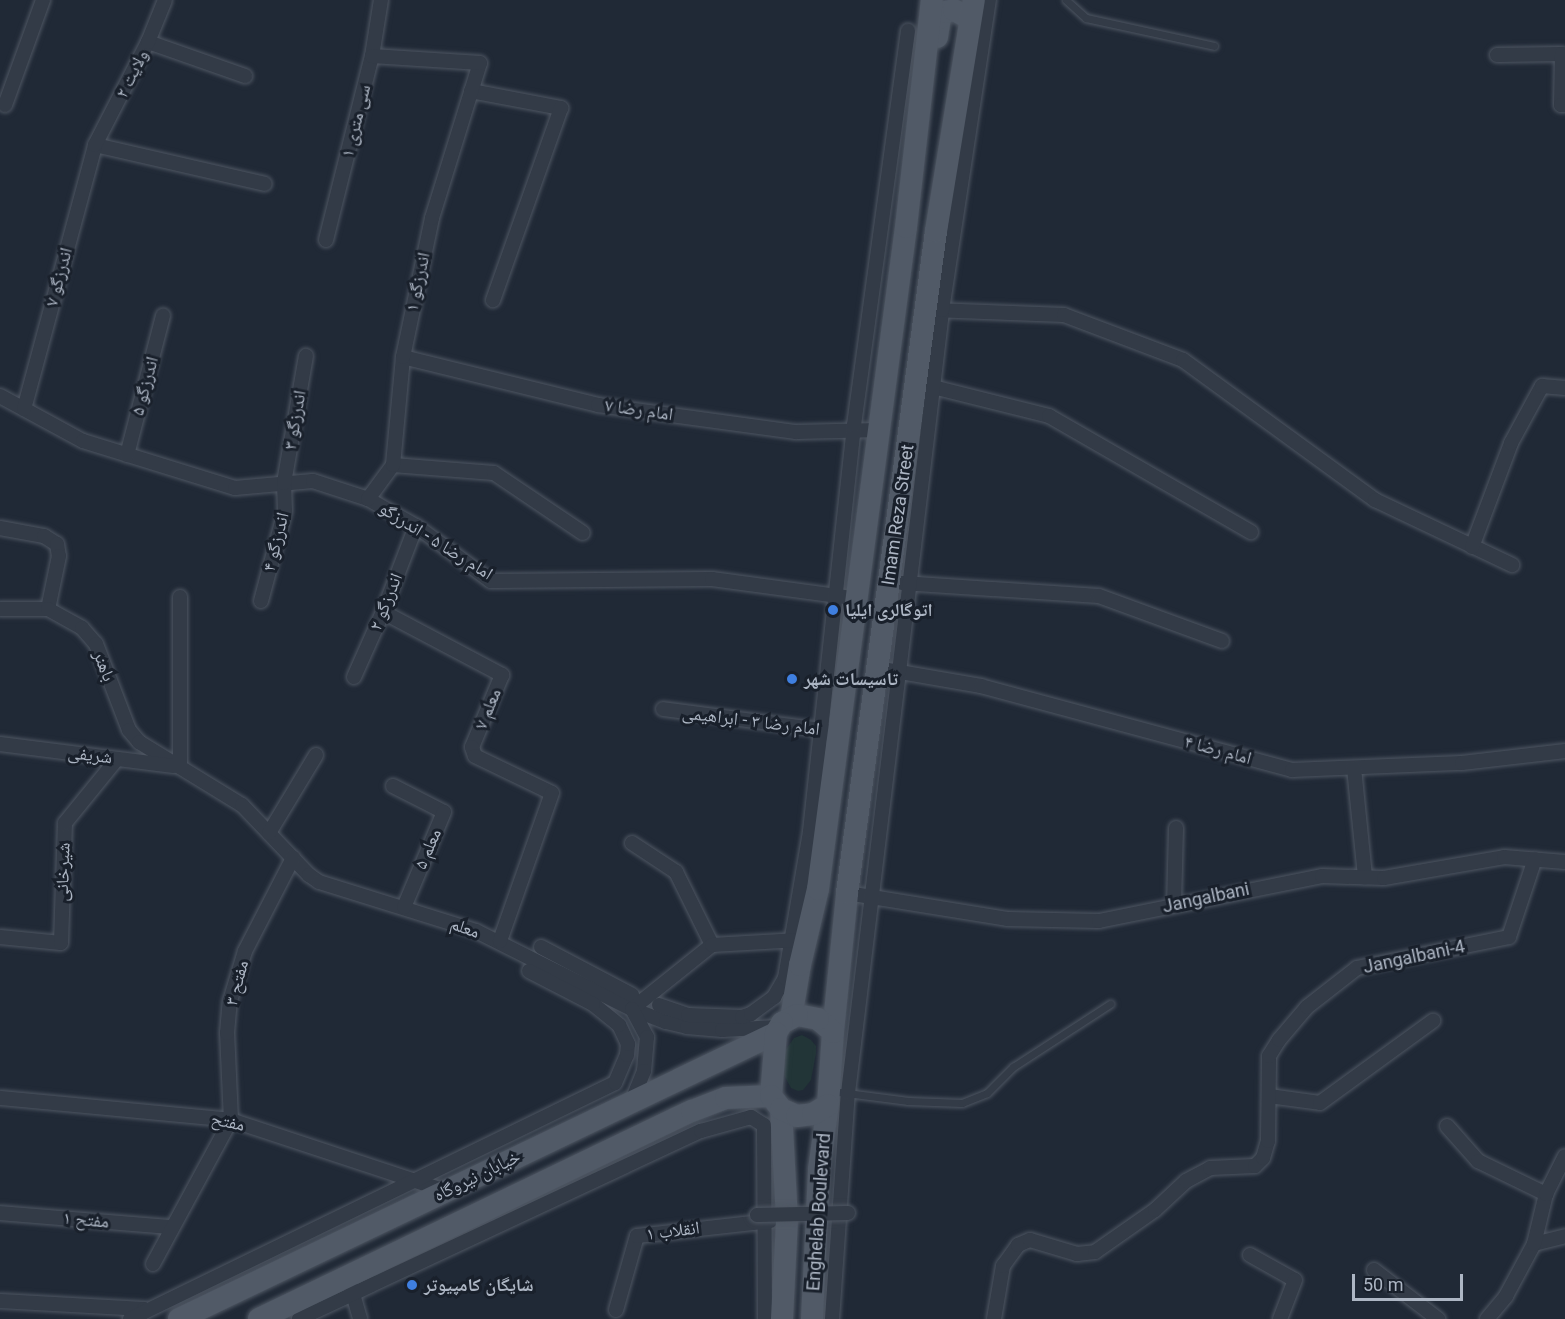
<!DOCTYPE html>
<html>
<head>
<meta charset="utf-8">
<style>
	body { margin:0 }
	#map { position:relative; width:1565px; height:1319px; overflow:hidden; background:#202936; font-family:Roboto,"Noto Naskh Arabic",sans-serif }
	div>[style] { position:absolute }
	[style*='--x'] { left:calc(var(--x)*1px); top:calc(var(--y)*1px); width:calc(var(--w)*1px); rotate:calc(var(--a)*1deg) }
	.green>* { inset:0; background:#223537 }
	.roads { filter:drop-shadow(0 0 2px #4e5662) drop-shadow(0 0 2px #4e5662) }
	.lane>* { height:7px; margin:-3.5px; padding:0 3.5px; transform-origin:3.5px; border-radius:3.5px; background:#333b47 }
	.street>* { height:14px; margin:-7px; padding:0 7px; transform-origin:7px; border-radius:7px; background:#333b47 }
	.primary>* { height:22px; margin:-11px; padding:0 11px; transform-origin:11px; border-radius:11px; background:#515a67 }
	.bridges { filter:drop-shadow(0 0 2px #4e5662) drop-shadow(0 0 2px #4e5662) }
	.street-bridge>* { height:14px; margin:-7px; padding:0 7px; transform-origin:7px; border-radius:7px; background:#333b47 }
	.dots>* { width:16px; height:16px; translate:-50% -50%; box-sizing:border-box; border:3px solid #19202b; border-radius:50% }
	span { translate:-50% -50%; white-space:nowrap; text-align:center; line-height:1.15; -webkit-text-stroke:6px #19202b; paint-order:stroke }
	.street-label { font-size:18px; color:#adb6c4 }
	.poi-label { font-size:18px; color:#adb6c4; font-weight:700 }
	.left { translate:0 -50%; text-align:left }
	.scale { position:absolute; left:1352px; top:1274px; width:111px; height:27px; box-sizing:border-box; border:3px solid #adb6c4; border-top:0; padding-left:8px; font-size:18px; line-height:21px; white-space:nowrap; color:#adb6c4; -webkit-text-stroke:4px #19202b; paint-order:stroke }
</style>
</head>
<body>
<div id="map">
	<div class="green">
		<i style="clip-path:polygon(802px 1035px,811px 1040px,816px 1046px,816px 1053px,811px 1080px,803px 1090px,798px 1091px,791px 1088px,784px 1075px,785px 1051px,794px 1038px)"></i>
	</div>
	<div class="roads">
		<div class="lane">
			<i style="--x:1066;--y:0;--w:27;--a:42"></i>
			<i style="--x:1086;--y:18;--w:131;--a:12.3"></i>
			<i style="--x:831;--y:1091;--w:78;--a:7.4"></i>
			<i style="--x:908;--y:1101;--w:54;--a:2.1"></i>
			<i style="--x:962;--y:1103;--w:27;--a:-22"></i>
			<i style="--x:987;--y:1093;--w:37;--a:-45"></i>
			<i style="--x:1013;--y:1067;--w:116;--a:-33"></i>
		</div>
		<div class="street">
			<i style="--x:148;--y:42;--w:103;--a:19.3"></i>
			<i style="--x:1497;--y:55;--w:65;--a:-0.9"></i>
			<i style="--x:1562;--y:54;--w:51;--a:91.1"></i>
			<i style="--x:1561;--y:105;--w:4;--a:0"></i>
			<i style="--x:471;--y:91;--w:92;--a:10.7"></i>
			<i style="--x:561;--y:108;--w:204;--a:109.5"></i>
			<i style="--x:5;--y:105;--w:112;--a:-70.1"></i>
			<i style="--x:95;--y:145;--w:174;--a:12.9"></i>
			<i style="--x:326;--y:240;--w:190;--a:-76"></i>
			<i style="--x:372;--y:56;--w:57;--a:-80.9"></i>
			<i style="--x:933;--y:310;--w:131;--a:2.2"></i>
			<i style="--x:1064;--y:315;--w:127;--a:20.7"></i>
			<i style="--x:1183;--y:360;--w:238;--a:36.1"></i>
			<i style="--x:1375;--y:500;--w:152;--a:25.4"></i>
			<i style="--x:403;--y:357;--w:201;--a:13.8"></i>
			<i style="--x:598;--y:405;--w:200;--a:7.8"></i>
			<i style="--x:796;--y:432;--w:83;--a:-1.4"></i>
			<i style="--x:925;--y:385;--w:128;--a:14"></i>
			<i style="--x:1049;--y:416;--w:233;--a:29.9"></i>
			<i style="--x:0;--y:396;--w:94;--a:28.5"></i>
			<i style="--x:83;--y:441;--w:159;--a:17.2"></i>
			<i style="--x:235;--y:488;--w:78;--a:-5.1"></i>
			<i style="--x:313;--y:481;--w:58;--a:18.1"></i>
			<i style="--x:368;--y:499;--w:55;--a:29.4"></i>
			<i style="--x:416;--y:526;--w:93;--a:36.3"></i>
			<i style="--x:491;--y:581;--w:221;--a:-0.5"></i>
			<i style="--x:712;--y:579;--w:135;--a:7.7"></i>
			<i style="--x:24;--y:409;--w:273;--a:-74.9"></i>
			<i style="--x:95;--y:145;--w:116;--a:-62.8"></i>
			<i style="--x:148;--y:42;--w:45;--a:-68"></i>
			<i style="--x:127;--y:455;--w:144;--a:-75.5"></i>
			<i style="--x:393;--y:465;--w:101;--a:4.5"></i>
			<i style="--x:494;--y:473;--w:107;--a:34"></i>
			<i style="--x:368;--y:499;--w:42;--a:-53.7"></i>
			<i style="--x:393;--y:465;--w:108;--a:-84.7"></i>
			<i style="--x:403;--y:357;--w:142;--a:-78.2"></i>
			<i style="--x:432;--y:218;--w:162;--a:-72.8"></i>
			<i style="--x:480;--y:63;--w:108;--a:-176.3"></i>
			<i style="--x:0;--y:528;--w:45;--a:10.3"></i>
			<i style="--x:44;--y:536;--w:15;--a:32"></i>
			<i style="--x:57;--y:544;--w:12;--a:81"></i>
			<i style="--x:59;--y:556;--w:54;--a:101.7"></i>
			<i style="--x:1472;--y:547;--w:111;--a:-69.4"></i>
			<i style="--x:1511;--y:443;--w:65;--a:-61.5"></i>
			<i style="--x:1542;--y:386;--w:23;--a:5"></i>
			<i style="--x:902;--y:583;--w:197;--a:3.8"></i>
			<i style="--x:1099;--y:596;--w:131;--a:20.1"></i>
			<i style="--x:261;--y:601;--w:93;--a:-75.1"></i>
			<i style="--x:285;--y:511;--w:28;--a:-92"></i>
			<i style="--x:284;--y:483;--w:129;--a:-80.2"></i>
			<i style="--x:0;--y:609;--w:48;--a:0"></i>
			<i style="--x:48;--y:609;--w:39;--a:29"></i>
			<i style="--x:82;--y:628;--w:21;--a:49"></i>
			<i style="--x:96;--y:644;--w:92;--a:69"></i>
			<i style="--x:129;--y:730;--w:16;--a:50"></i>
			<i style="--x:139;--y:742;--w:121;--a:31.5"></i>
			<i style="--x:242;--y:805;--w:97;--a:46.3"></i>
			<i style="--x:309;--y:875;--w:12;--a:35"></i>
			<i style="--x:319;--y:882;--w:164;--a:17.3"></i>
			<i style="--x:476;--y:931;--w:174;--a:26.6"></i>
			<i style="--x:632;--y:1009;--w:36;--a:21"></i>
			<i style="--x:666;--y:1022;--w:22;--a:13"></i>
			<i style="--x:687;--y:1027;--w:35;--a:5"></i>
			<i style="--x:722;--y:1030;--w:56;--a:-3.1"></i>
			<i style="--x:383;--y:612;--w:135;--a:27.9"></i>
			<i style="--x:502;--y:675;--w:78;--a:112.6"></i>
			<i style="--x:472;--y:747;--w:9;--a:72"></i>
			<i style="--x:475;--y:756;--w:85;--a:25.7"></i>
			<i style="--x:552;--y:793;--w:157;--a:109.4"></i>
			<i style="--x:877;--y:668;--w:106;--a:9.8"></i>
			<i style="--x:981;--y:686;--w:322;--a:15.1"></i>
			<i style="--x:1292;--y:770;--w:170;--a:-2.4"></i>
			<i style="--x:1462;--y:763;--w:104;--a:-6.6"></i>
			<i style="--x:354;--y:677;--w:71;--a:-66"></i>
			<i style="--x:383;--y:612;--w:92;--a:-69"></i>
			<i style="--x:663;--y:709;--w:168;--a:7.5"></i>
			<i style="--x:0;--y:744;--w:175;--a:7.2"></i>
			<i style="--x:180;--y:767;--w:170;--a:-90"></i>
			<i style="--x:1354;--y:768;--w:110;--a:84.2"></i>
			<i style="--x:393;--y:786;--w:57;--a:27"></i>
			<i style="--x:444;--y:812;--w:103;--a:112.8"></i>
			<i style="--x:269;--y:833;--w:91;--a:-58.9"></i>
			<i style="--x:632;--y:843;--w:53;--a:33.4"></i>
			<i style="--x:676;--y:872;--w:81;--a:63.7"></i>
			<i style="--x:847;--y:893;--w:162;--a:9.2"></i>
			<i style="--x:1007;--y:919;--w:92;--a:1.2"></i>
			<i style="--x:1099;--y:921;--w:227;--a:-11.4"></i>
			<i style="--x:1322;--y:876;--w:62;--a:1.8"></i>
			<i style="--x:1384;--y:878;--w:122;--a:-9.9"></i>
			<i style="--x:1504;--y:857;--w:61;--a:4.7"></i>
			<i style="--x:1174;--y:905;--w:77;--a:-88.5"></i>
			<i style="--x:0;--y:937;--w:61;--a:5.6"></i>
			<i style="--x:61;--y:943;--w:120;--a:-88.1"></i>
			<i style="--x:65;--y:823;--w:82;--a:-50.9"></i>
			<i style="--x:541;--y:947;--w:103;--a:27.8"></i>
			<i style="--x:659;--y:1005;--w:31;--a:19"></i>
			<i style="--x:688;--y:1015;--w:54;--a:2.1"></i>
			<i style="--x:742;--y:1017;--w:9;--a:-18"></i>
			<i style="--x:751;--y:1014;--w:29;--a:-36"></i>
			<i style="--x:774;--y:997;--w:22;--a:-60"></i>
			<i style="--x:785;--y:978;--w:149;--a:-80.3"></i>
			<i style="--x:810;--y:831;--w:408;--a:-83.8"></i>
			<i style="--x:854;--y:425;--w:398;--a:-82.2"></i>
			<i style="--x:632;--y:1009;--w:102;--a:-38.7"></i>
			<i style="--x:712;--y:945;--w:87;--a:-3.3"></i>
			<i style="--x:632;--y:1009;--w:32;--a:62"></i>
			<i style="--x:647;--y:1037;--w:34;--a:95"></i>
			<i style="--x:644;--y:1071;--w:31;--a:112"></i>
			<i style="--x:1269;--y:1096;--w:51;--a:7.8"></i>
			<i style="--x:1320;--y:1103;--w:140;--a:-36"></i>
			<i style="--x:0;--y:1098;--w:232;--a:5.4"></i>
			<i style="--x:231;--y:1120;--w:226;--a:18.3"></i>
			<i style="--x:1447;--y:1126;--w:47;--a:48.5"></i>
			<i style="--x:1478;--y:1161;--w:76;--a:25.9"></i>
			<i style="--x:0;--y:1213;--w:172;--a:4.7"></i>
			<i style="--x:1534;--y:1244;--w:32;--a:-14"></i>
			<i style="--x:1250;--y:1255;--w:51;--a:29.1"></i>
			<i style="--x:1295;--y:1280;--w:42;--a:111"></i>
			<i style="--x:153;--y:1264;--w:164;--a:-61.6"></i>
			<i style="--x:231;--y:1120;--w:87;--a:-92.6"></i>
			<i style="--x:227;--y:1033;--w:32;--a:-85"></i>
			<i style="--x:230;--y:1001;--w:52;--a:-73.3"></i>
			<i style="--x:245;--y:951;--w:105;--a:-62.7"></i>
			<i style="--x:1374;--y:1270;--w:81;--a:37.4"></i>
			<i style="--x:351;--y:1287;--w:33;--a:74"></i>
			<i style="--x:0;--y:1301;--w:144;--a:3.2"></i>
			<i style="--x:144;--y:1309;--w:3;--a:90"></i>
			<i style="--x:616;--y:1310;--w:77;--a:-74.2"></i>
			<i style="--x:637;--y:1236;--w:134;--a:-6.4"></i>
			<i style="--x:130;--y:1319;--w:539;--a:-25.95"></i>
			<i style="--x:615;--y:1083;--w:30;--a:-67"></i>
			<i style="--x:627;--y:1055;--w:11;--a:-85"></i>
			<i style="--x:628;--y:1044;--w:21;--a:-115"></i>
			<i style="--x:619;--y:1025;--w:33;--a:-141"></i>
			<i style="--x:593;--y:1004;--w:72;--a:-152.7"></i>
			<i style="--x:299;--y:1319;--w:444;--a:-25.1"></i>
			<i style="--x:701;--y:1131;--w:52;--a:-15.6"></i>
			<i style="--x:751;--y:1117;--w:15;--a:32"></i>
			<i style="--x:764;--y:1125;--w:194;--a:89.7"></i>
			<i style="--x:832;--y:1319;--w:227;--a:-86"></i>
			<i style="--x:848;--y:1093;--w:424;--a:-83.1"></i>
			<i style="--x:899;--y:672;--w:365;--a:-83.2"></i>
			<i style="--x:942;--y:310;--w:314;--a:-81.4"></i>
			<i style="--x:994;--y:1319;--w:54;--a:-80.4"></i>
			<i style="--x:1003;--y:1266;--w:26;--a:-54"></i>
			<i style="--x:1018;--y:1245;--w:13;--a:-23"></i>
			<i style="--x:1030;--y:1240;--w:49;--a:16.6"></i>
			<i style="--x:1077;--y:1254;--w:18;--a:-6"></i>
			<i style="--x:1095;--y:1252;--w:73;--a:-35"></i>
			<i style="--x:1155;--y:1210;--w:42;--a:-43.1"></i>
			<i style="--x:1186;--y:1181;--w:27;--a:-28"></i>
			<i style="--x:1210;--y:1168;--w:45;--a:-2.5"></i>
			<i style="--x:1255;--y:1166;--w:11;--a:-45"></i>
			<i style="--x:1263;--y:1158;--w:18;--a:-74"></i>
			<i style="--x:1268;--y:1141;--w:85;--a:-89.3"></i>
			<i style="--x:1269;--y:1056;--w:19;--a:-58"></i>
			<i style="--x:1279;--y:1040;--w:43;--a:-49.7"></i>
			<i style="--x:1307;--y:1007;--w:63;--a:-38"></i>
			<i style="--x:1357;--y:968;--w:155;--a:-11.5"></i>
			<i style="--x:1509;--y:937;--w:82;--a:-71.6"></i>
			<i style="--x:1487;--y:1319;--w:30;--a:-50"></i>
			<i style="--x:1506;--y:1296;--w:59;--a:-61.7"></i>
			<i style="--x:1534;--y:1244;--w:51;--a:-76.5"></i>
			<i style="--x:1546;--y:1194;--w:42;--a:-63.4"></i>
		</div>
		<div class="primary">
			<i style="--x:937;--y:37;--w:19;--a:-81"></i>
			<i style="--x:940;--y:18;--w:8;--a:-50"></i>
			<i style="--x:945;--y:12;--w:9;--a:-13"></i>
			<i style="--x:954;--y:10;--w:18;--a:29"></i>
			<i style="--x:791;--y:1018;--w:54;--a:-80.4"></i>
			<i style="--x:800;--y:965;--w:78;--a:-76.7"></i>
			<i style="--x:818;--y:889;--w:668;--a:-82.43"></i>
			<i style="--x:906;--y:227;--w:228;--a:-83.5"></i>
			<i style="--x:833;--y:1032;--w:140;--a:-84.2"></i>
			<i style="--x:847;--y:893;--w:668;--a:-82.34"></i>
			<i style="--x:936;--y:231;--w:234;--a:-80.7"></i>
			<i style="--x:781;--y:1109;--w:111;--a:86.9"></i>
			<i style="--x:787;--y:1220;--w:99;--a:92.9"></i>
			<i style="--x:179;--y:1319;--w:662;--a:-25.6"></i>
			<i style="--x:259;--y:1319;--w:480;--a:-25.7"></i>
			<i style="--x:692;--y:1111;--w:36;--a:-21"></i>
			<i style="--x:726;--y:1098;--w:45;--a:-2.5"></i>
			<i style="--x:812;--y:1319;--w:150;--a:-87.3"></i>
			<i style="--x:819;--y:1169;--w:65;--a:-82"></i>
			<i style="--x:828;--y:1105;--w:73;--a:-86.1"></i>
			<i style="--x:833;--y:1032;--w:20;--a:-139"></i>
			<i style="--x:818;--y:1019;--w:21;--a:-169"></i>
			<i style="--x:797;--y:1015;--w:17;--a:152"></i>
			<i style="--x:782;--y:1023;--w:12;--a:121"></i>
			<i style="--x:776;--y:1033;--w:63;--a:94.5"></i>
			<i style="--x:771;--y:1096;--w:16;--a:52"></i>
			<i style="--x:781;--y:1109;--w:17;--a:24"></i>
			<i style="--x:797;--y:1116;--w:16;--a:-7"></i>
			<i style="--x:813;--y:1114;--w:17;--a:-31"></i>
		</div>
	</div>
	<div class="bridges">
		<div class="street-bridge">
			<i style="--x:757;--y:1215;--w:91;--a:-1.3"></i>
		</div>
	</div>
	<div class="dots">
		<i style="left:833px;top:610px;background:#3f7fe0"></i>
		<i style="left:792px;top:679px;background:#3f7fe0"></i>
		<i style="left:412px;top:1285px;background:#3f7fe0"></i>
	</div>
	<div class="street-label">
		<span style="left:132px;top:74px;rotate:-63deg">ولایت ۲</span>
		<span style="left:356px;top:121px;rotate:-76deg">سی متری ۱</span>
		<span style="left:59px;top:277px;rotate:-75deg">اندرزگو ۷</span>
		<span style="left:418px;top:282px;rotate:-78deg">اندرزگو ۱</span>
		<span style="left:145px;top:386px;rotate:-75deg">اندرزگو ۵</span>
		<span style="left:639px;top:410px;rotate:8deg">امام رضا ۷</span>
		<span style="left:295px;top:420px;rotate:-80deg">اندرزگو ۳</span>
		<span style="left:898px;top:515px;rotate:-82deg">Imam Reza Street</span>
		<span style="left:436px;top:541px;rotate:32deg">امام رضا ۵ - اندرزگو</span>
		<span style="left:276px;top:542px;rotate:-76deg">اندرزگو ۴</span>
		<span style="left:386px;top:602px;rotate:-68deg">اندرزگو ۲</span>
		<span style="left:104px;top:666px;rotate:69deg">باهنر</span>
		<span style="left:488px;top:709px;rotate:-68deg">معلم ۷</span>
		<span style="left:751px;top:721px;rotate:7deg">امام رضا ۳ - ابراهیمی</span>
		<span style="left:1218px;top:750px;rotate:15deg">امام رضا ۴</span>
		<span style="left:90px;top:755px;rotate:7deg">شریفی</span>
		<span style="left:428px;top:849px;rotate:-67deg">معلم ۵</span>
		<span style="left:63px;top:872px;rotate:-88deg">شیرخانی</span>
		<span style="left:1206px;top:898px;rotate:-12deg">Jangalbani</span>
		<span style="left:465px;top:928px;rotate:20deg">معلم</span>
		<span style="left:1414px;top:957px;rotate:-12deg">Jangalbani-4</span>
		<span style="left:237px;top:983px;rotate:-75deg">مفتح ۳</span>
		<span style="left:228px;top:1122px;rotate:12deg">مفتح</span>
		<span style="left:477px;top:1176px;rotate:-26deg">خیابان نیروگاه</span>
		<span style="left:819px;top:1212px;rotate:-86deg">Enghelab Boulevard</span>
		<span style="left:86px;top:1220px;rotate:5deg">مفتح ۱</span>
		<span style="left:673px;top:1231px;rotate:-7deg">انقلاب ۱</span>
	</div>
	<div class="poi-label">
		<span class="left" style="left:845px;top:610px">اتوگالری ایلیا</span>
		<span class="left" style="left:804px;top:679px">تاسیسات شهر</span>
		<span class="left" style="left:424px;top:1285px">شایگان کامپیوتر</span>
	</div>
	<div class="scale">50 m</div>
</div>
</body>
</html>
